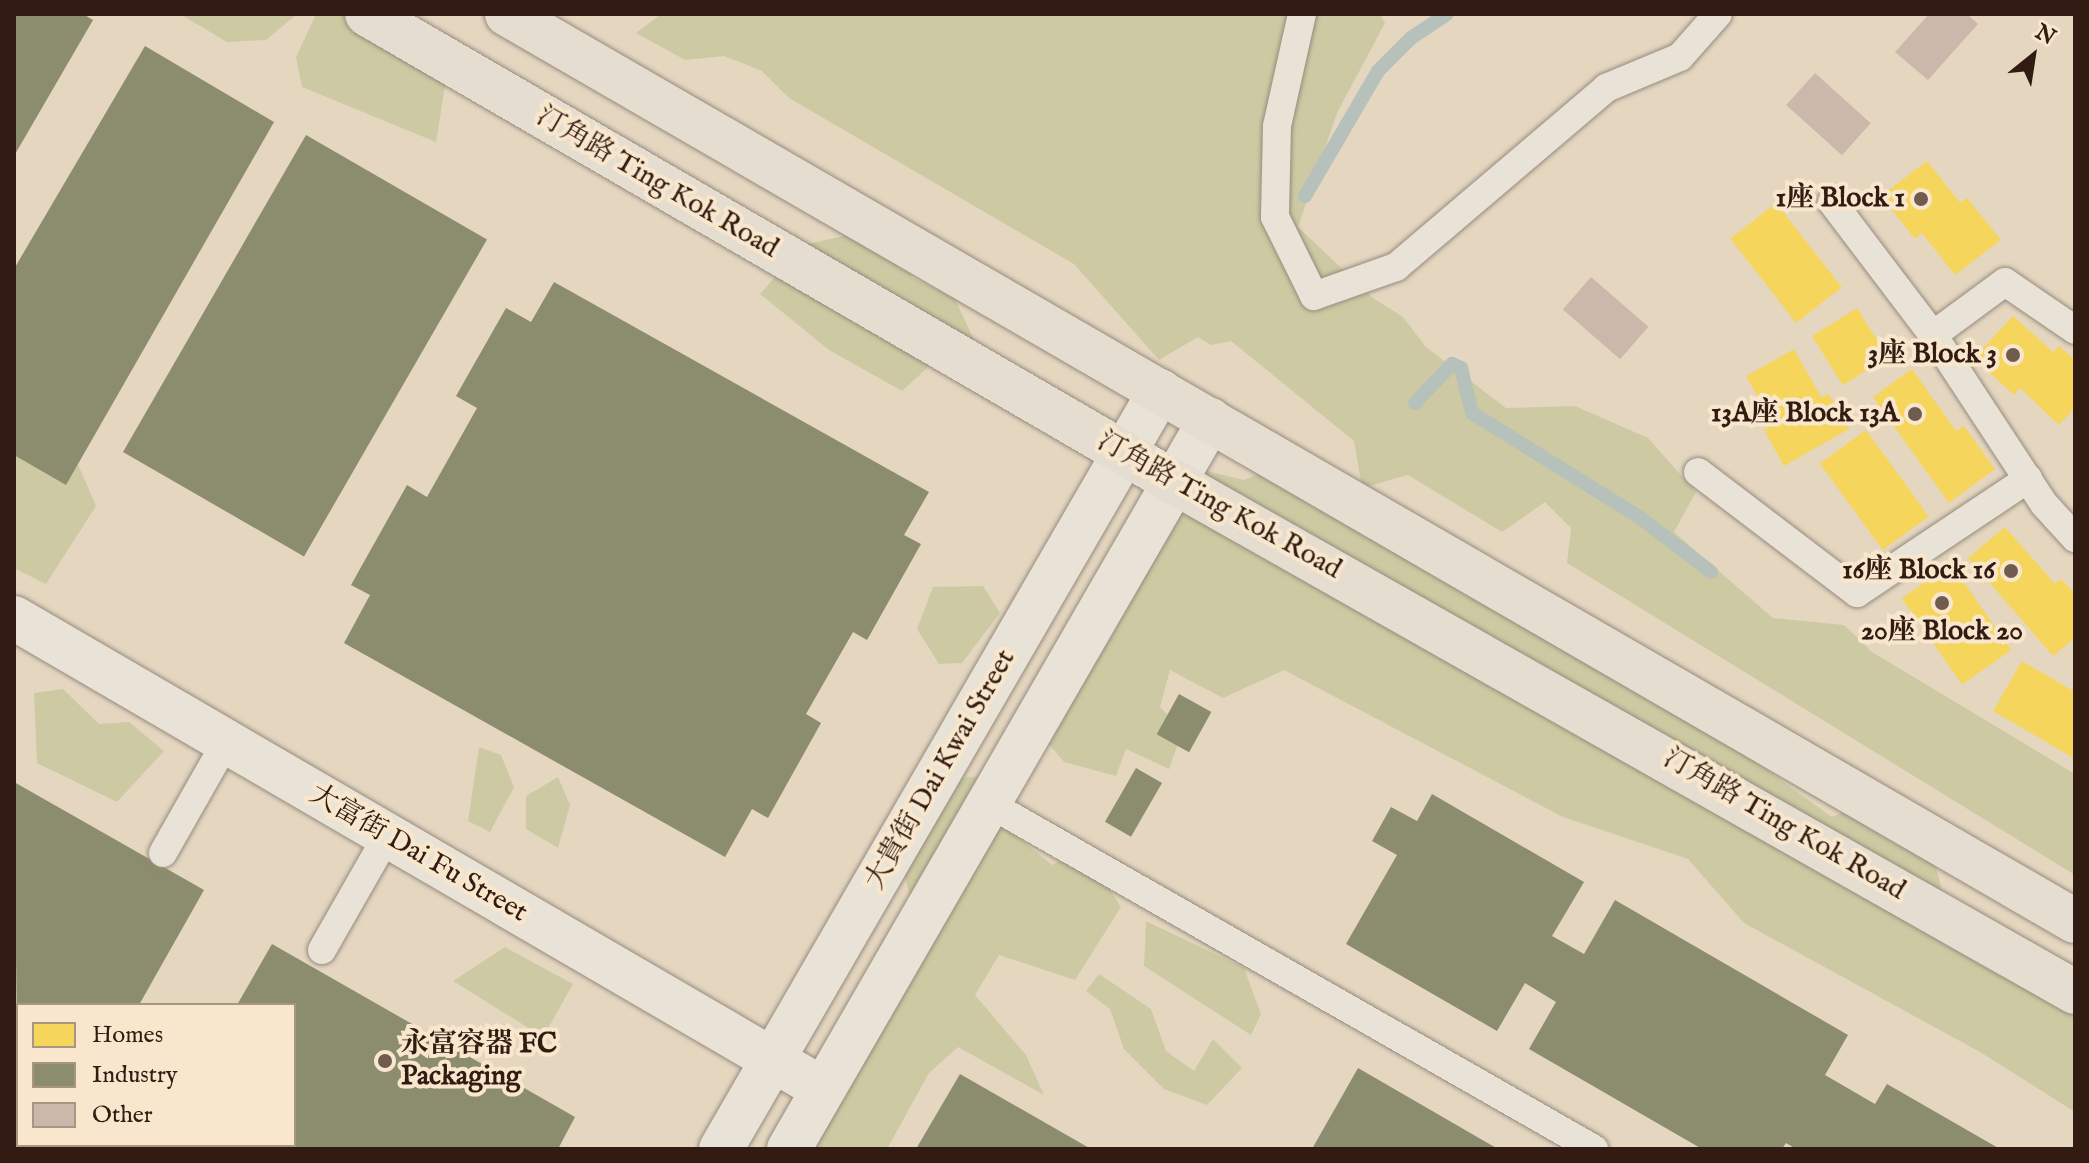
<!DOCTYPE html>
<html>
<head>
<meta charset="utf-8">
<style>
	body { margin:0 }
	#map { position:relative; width:2089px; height:1163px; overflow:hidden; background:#e5d6c0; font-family:"IM FELL English","Noto Serif TC",serif }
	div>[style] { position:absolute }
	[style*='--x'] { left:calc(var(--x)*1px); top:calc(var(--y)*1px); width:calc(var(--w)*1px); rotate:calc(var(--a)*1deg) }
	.green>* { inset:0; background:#cdcaa3 }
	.homes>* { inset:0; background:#f6d55c; transform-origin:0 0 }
	.industry>* { inset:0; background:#8c8c6e; transform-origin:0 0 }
	.stream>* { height:14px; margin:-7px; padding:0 7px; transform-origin:7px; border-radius:7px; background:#b5c1ba }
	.building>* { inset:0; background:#ccb8ab; transform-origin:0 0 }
	.roads { filter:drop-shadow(0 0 2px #968b7d) drop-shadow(0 0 2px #968b7d) }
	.service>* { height:28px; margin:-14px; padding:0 14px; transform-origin:14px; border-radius:14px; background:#e9e2d6 }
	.minor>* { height:44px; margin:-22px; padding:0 22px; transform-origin:22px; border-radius:22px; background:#e9e2d6 }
	.tertiary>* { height:44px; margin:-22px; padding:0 22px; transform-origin:22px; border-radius:22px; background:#e9e2d6 }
	.primary>* { height:44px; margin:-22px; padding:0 22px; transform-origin:22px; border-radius:22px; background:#e5ddcf }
	.dots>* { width:22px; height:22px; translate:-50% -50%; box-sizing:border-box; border:4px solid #f8e7cc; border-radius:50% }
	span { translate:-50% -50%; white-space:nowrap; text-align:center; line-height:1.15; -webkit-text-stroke:8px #f8e7cc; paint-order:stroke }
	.street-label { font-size:28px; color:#311b12 }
	.poi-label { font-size:28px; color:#311b12; font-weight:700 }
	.right { translate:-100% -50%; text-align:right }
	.left { translate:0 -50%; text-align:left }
	.frame { position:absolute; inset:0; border:16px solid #311b12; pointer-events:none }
	.legend { position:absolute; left:16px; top:1003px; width:280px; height:144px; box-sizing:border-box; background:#f8e7cc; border:2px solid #a89582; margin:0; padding:10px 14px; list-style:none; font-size:24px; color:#311b12 }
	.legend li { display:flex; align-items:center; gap:16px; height:40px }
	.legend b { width:40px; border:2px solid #a89582 }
	.north { position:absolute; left:1993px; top:16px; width:80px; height:80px; -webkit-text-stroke:6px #f8e7cc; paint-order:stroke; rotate:30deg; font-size:22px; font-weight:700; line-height:32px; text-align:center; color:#311b12 }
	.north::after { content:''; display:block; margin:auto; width:28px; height:36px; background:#311b12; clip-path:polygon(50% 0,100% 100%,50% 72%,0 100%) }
</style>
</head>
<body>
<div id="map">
	<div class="green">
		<i style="clip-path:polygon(180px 14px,297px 14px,266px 40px,227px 42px)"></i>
		<i style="clip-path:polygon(316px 14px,346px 14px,447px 74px,436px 142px,302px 87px,296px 57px)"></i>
		<i style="clip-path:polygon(661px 14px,1380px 14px,1385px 23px,1337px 113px,1298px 227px,1373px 298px,1403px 317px,1426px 347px,1506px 408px,1575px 406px,1648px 438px,1696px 492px,1674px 532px,1773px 618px,1844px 625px,1872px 652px,2075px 774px,2075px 875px,1567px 563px,1571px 528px,1545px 502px,1502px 532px,1408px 475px,1362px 488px,1354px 441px,1231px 341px,1211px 345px,1198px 337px,1159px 360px,1074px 264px,789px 98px,762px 71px,724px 56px,685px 60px,636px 33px)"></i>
		<i style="clip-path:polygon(862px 232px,916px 262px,911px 277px,955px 299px,975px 342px,938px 358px,902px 391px,829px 350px,760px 294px,803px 245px)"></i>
		<i style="clip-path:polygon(14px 429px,67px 439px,96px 506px,46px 584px,14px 568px)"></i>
		<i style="clip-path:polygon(1296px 459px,1504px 616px,1524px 628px,1546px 610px,1832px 817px,1878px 797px,1881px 836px,1935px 864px,1948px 913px,2075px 968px,2075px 1112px,1980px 1052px,1744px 923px,1688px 859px,1563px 817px,1284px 670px,1223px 698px,1170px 670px,1160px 707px,1183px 730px,1169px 769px,1126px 749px,1116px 776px,1064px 762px,1027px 718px,1095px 592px,1116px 538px,1165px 461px,1244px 480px)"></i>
		<i style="clip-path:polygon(983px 586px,1000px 613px,962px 663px,939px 664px,917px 629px,933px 587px)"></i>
		<i style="clip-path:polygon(63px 689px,99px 724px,129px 722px,164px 751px,117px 802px,37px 763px,34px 693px)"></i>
		<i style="clip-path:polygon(479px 747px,501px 755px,514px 787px,490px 832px,468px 821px)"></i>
		<i style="clip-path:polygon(1000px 776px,1003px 825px,1052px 865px,1083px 849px,1121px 907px,1075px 980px,999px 955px,975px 995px,1026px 1055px,1044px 1095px,958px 1047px,929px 1073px,887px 1149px,789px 1149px,912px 900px,903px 872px,953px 778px)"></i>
		<i style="clip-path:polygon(558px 777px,570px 805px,558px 848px,526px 829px,526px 796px)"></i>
		<i style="clip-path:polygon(1146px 921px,1244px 968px,1261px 1014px,1251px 1035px,1144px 966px)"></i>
		<i style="clip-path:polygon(505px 947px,573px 984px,543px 1037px,453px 981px)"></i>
		<i style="clip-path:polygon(1099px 974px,1151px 1009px,1166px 1051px,1194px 1071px,1213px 1039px,1242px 1068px,1207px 1105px,1164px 1089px,1124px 1049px,1110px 1009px,1086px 991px)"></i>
	</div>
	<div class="homes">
		<i style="clip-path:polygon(1927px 161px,1960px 203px,1967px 198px,2001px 240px,1955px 275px,1922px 233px,1915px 239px,1881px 196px)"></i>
		<i style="left:1776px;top:203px;width:107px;height:58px;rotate:52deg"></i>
		<i style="left:1857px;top:308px;width:58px;height:53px;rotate:58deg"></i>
		<i style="clip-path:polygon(2013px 316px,2053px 352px,2059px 346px,2075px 360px,2075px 408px,2059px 425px,2020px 388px,2014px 395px,1974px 358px)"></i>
		<i style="clip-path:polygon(1794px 349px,1821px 397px,1829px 394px,1849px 429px,1784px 466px,1764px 430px,1773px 425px,1746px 376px)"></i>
		<i style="clip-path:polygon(1912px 369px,1956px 431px,1964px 426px,1995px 469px,1949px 503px,1873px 397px)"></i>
		<i style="left:1866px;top:430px;width:107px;height:57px;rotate:54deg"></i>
		<i style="clip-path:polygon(2005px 527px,2055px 584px,2061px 579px,2075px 594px,2075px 638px,2053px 656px,1968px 558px)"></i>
		<i style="left:1951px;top:564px;width:105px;height:60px;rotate:55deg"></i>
		<i style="clip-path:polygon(2022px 661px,2075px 692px,2075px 759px,1993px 711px)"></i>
	</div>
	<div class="industry">
		<i style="clip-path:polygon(14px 14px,83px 14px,93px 20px,14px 156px)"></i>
		<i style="clip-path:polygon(145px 46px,274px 122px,66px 485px,14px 455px,14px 269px)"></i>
		<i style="left:306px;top:135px;width:209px;height:366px;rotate:30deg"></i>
		<i style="clip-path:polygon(554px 282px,929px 492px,904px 535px,921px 544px,867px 640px,853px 632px,806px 714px,821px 723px,768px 818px,752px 809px,725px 857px,344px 643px,370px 595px,351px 585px,407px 485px,427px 497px,477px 408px,456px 396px,506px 308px,531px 322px)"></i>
		<i style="left:1179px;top:694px;width:37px;height:46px;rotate:29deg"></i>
		<i style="left:1136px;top:768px;width:30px;height:62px;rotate:30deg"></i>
		<i style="clip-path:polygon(14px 782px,204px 890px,139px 1005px,18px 1005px,18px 1127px)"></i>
		<i style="clip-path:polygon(1432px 794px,1584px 882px,1552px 936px,1584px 954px,1615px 900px,1848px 1035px,1825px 1075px,1875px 1104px,1887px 1084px,2000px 1149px,1796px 1149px,1786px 1143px,1782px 1149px,1702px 1149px,1529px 1049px,1556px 1002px,1525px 983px,1497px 1031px,1346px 944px,1397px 855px,1372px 841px,1391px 807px,1417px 821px)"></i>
		<i style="clip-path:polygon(272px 944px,575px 1117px,558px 1149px,121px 1149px,294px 1145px,294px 1005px,237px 1005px)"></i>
		<i style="clip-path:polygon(1358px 1068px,1498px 1149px,1312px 1149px)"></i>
		<i style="clip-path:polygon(960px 1074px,1091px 1149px,916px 1149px)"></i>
	</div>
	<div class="stream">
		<i style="--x:1305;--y:196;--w:145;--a:-59.7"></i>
		<i style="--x:1378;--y:71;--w:47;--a:-45"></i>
		<i style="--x:1411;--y:38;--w:43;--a:-33.7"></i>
		<i style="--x:1415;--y:403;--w:54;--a:-46.5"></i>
		<i style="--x:1452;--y:364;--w:10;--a:24"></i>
		<i style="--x:1461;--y:368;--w:46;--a:76.3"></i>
		<i style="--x:1472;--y:413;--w:200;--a:31.9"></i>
		<i style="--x:1642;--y:519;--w:87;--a:37.5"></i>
	</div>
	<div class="building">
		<i style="clip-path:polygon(1929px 14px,1967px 14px,1978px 24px,1928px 80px,1895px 52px)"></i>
		<i style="left:1815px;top:73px;width:75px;height:43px;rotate:42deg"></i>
		<i style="left:1591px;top:277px;width:76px;height:43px;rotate:41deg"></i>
	</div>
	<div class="roads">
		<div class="service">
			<i style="--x:1302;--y:14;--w:115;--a:102.6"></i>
			<i style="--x:1277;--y:126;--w:91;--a:91.3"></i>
			<i style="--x:1275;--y:217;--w:88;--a:63.7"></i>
			<i style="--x:1314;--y:296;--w:87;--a:-19.5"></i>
			<i style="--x:1396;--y:267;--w:276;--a:-40.4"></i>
			<i style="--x:1606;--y:88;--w:80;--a:-22.7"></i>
			<i style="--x:1680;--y:57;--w:57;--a:-48.5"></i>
			<i style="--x:1832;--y:202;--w:167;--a:52.8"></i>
			<i style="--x:1933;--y:335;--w:202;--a:56.7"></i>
			<i style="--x:2044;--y:504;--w:46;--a:47.6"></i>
			<i style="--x:1933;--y:335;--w:89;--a:-36.4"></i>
			<i style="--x:2005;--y:282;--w:85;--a:34.4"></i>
			<i style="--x:1698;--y:472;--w:200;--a:37.3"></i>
			<i style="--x:1857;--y:593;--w:206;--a:-33.7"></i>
			<i style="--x:988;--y:803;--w:698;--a:29.72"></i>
			<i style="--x:163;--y:853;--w:128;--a:-60.4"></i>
			<i style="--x:322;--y:950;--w:131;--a:-60.3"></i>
		</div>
		<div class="minor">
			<i style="--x:14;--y:618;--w:936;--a:30.21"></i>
		</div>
		<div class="tertiary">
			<i style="--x:721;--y:1149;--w:876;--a:-59.92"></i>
			<i style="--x:789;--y:1149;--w:842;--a:-59.99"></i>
		</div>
		<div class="primary">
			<i style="--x:367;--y:14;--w:933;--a:30.11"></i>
			<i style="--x:1174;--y:482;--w:1035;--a:29.51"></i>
			<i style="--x:507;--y:14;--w:1811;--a:30.05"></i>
		</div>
	</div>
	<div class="dots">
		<i style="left:1921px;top:199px;background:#705c4f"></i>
		<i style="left:2013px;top:355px;background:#705c4f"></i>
		<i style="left:1915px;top:414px;background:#705c4f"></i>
		<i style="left:2011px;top:571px;background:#705c4f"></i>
		<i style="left:1942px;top:603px;background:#705c4f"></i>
		<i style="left:385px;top:1061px;background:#705c4f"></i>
	</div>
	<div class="street-label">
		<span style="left:657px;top:183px;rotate:30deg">汀角路 Ting Kok Road</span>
		<span style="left:1219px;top:506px;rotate:29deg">汀角路 Ting Kok Road</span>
		<span style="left:941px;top:770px;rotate:-60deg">大貴街 Dai Kwai Street</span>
		<span style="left:1784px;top:825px;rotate:30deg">汀角路 Ting Kok Road</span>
		<span style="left:418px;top:854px;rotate:30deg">大富街 Dai Fu Street</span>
	</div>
	<div class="poi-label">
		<span class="right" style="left:1905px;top:199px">1座 Block 1</span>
		<span class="right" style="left:1997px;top:355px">3座 Block 3</span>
		<span class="right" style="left:1899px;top:414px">13A座 Block 13A</span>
		<span class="right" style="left:1995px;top:571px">16座 Block 16</span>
		<span style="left:1942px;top:632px">20座 Block 20</span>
		<span class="left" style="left:401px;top:1061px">永富容器 FC<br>Packaging</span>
	</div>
	<div class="frame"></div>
	<ul class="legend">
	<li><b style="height:22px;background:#f6d55c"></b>Homes</li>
	<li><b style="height:22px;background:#8c8c6e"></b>Industry</li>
	<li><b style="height:22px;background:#ccb8ab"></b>Other</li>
	</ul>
	<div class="north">N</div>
</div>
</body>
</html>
